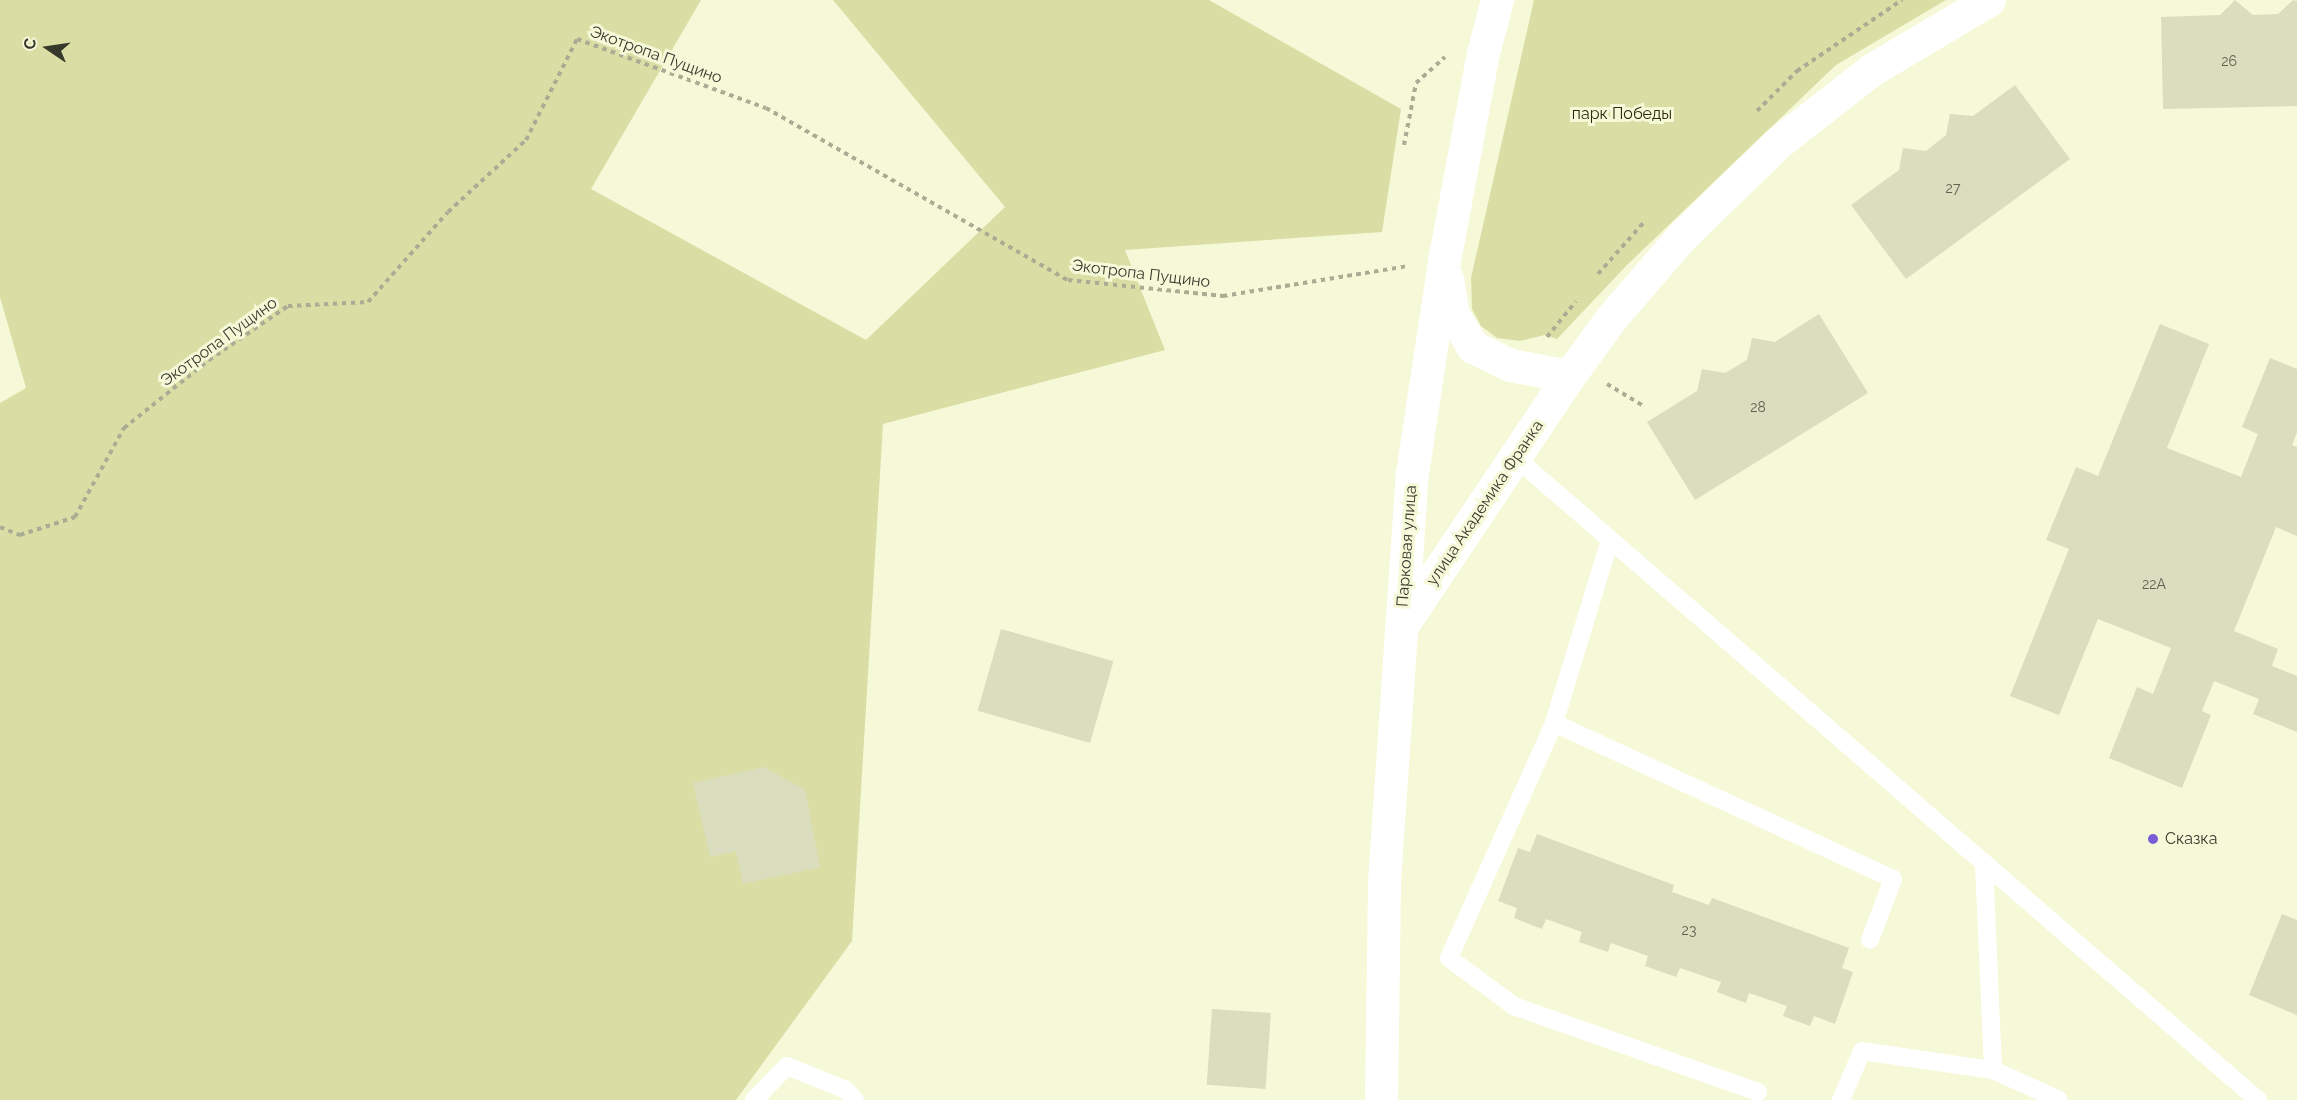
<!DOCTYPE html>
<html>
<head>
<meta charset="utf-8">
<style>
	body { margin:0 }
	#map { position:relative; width:2297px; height:1100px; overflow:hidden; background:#f6f9d8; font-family:Raleway,sans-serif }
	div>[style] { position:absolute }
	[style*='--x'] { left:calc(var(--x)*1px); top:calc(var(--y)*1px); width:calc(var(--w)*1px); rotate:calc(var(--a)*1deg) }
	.green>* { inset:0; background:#dadea5 }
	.building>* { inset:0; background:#daddbe; transform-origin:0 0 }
	.path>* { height:4px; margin-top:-2px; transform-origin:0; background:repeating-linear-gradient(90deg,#aaad94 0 4.5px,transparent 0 9px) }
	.lane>* { height:18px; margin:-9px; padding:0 9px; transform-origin:9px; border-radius:9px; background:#fff }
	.street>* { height:33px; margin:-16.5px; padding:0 16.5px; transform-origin:16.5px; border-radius:16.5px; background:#fff }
	.dots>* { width:16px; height:16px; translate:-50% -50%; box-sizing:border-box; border:3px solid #f6f9d8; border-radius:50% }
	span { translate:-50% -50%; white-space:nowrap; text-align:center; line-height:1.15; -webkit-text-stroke:6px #f6f9d8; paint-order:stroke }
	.number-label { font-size:14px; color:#606251 }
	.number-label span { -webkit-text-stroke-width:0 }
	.street-label { font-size:16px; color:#38392d }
	.park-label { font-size:16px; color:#2a2b0f }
	.poi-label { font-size:16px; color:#38392d }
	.left { translate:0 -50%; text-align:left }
	.north { position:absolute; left:18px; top:18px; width:60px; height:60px; -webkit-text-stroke:4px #f6f9d8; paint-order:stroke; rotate:283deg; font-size:16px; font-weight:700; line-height:24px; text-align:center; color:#38392d }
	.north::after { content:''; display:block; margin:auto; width:21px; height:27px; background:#38392d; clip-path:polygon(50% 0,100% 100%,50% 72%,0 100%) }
</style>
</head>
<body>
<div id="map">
	<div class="green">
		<i style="clip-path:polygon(0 0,701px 0,591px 189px,866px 340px,1005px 207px,833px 0,1209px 0,1401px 109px,1382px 232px,1125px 250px,1165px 350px,883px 424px,852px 941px,736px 1100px,0 1100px,0 403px,26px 388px,0 297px)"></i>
		<i style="clip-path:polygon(1534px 0,1946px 0,1836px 65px,1627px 265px,1557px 339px,1545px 335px,1520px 341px,1497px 338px,1481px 326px,1472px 309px,1471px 278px)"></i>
	</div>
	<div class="building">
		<i style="clip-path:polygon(2235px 0,2253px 15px,2278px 14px,2293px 0,2297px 1px,2297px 106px,2163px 109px,2161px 17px,2220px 15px)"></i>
		<i style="clip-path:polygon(2015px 85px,2070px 159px,1906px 279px,1851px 205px,1899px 170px,1903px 148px,1926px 151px,1946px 135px,1950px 114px,1973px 116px)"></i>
		<i style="clip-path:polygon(1819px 314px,1868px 393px,1695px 500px,1647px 422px,1697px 391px,1702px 369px,1725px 373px,1747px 360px,1752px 338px,1775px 342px)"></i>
		<i style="clip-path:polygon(2160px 324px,2209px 344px,2167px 448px,2241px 477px,2258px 434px,2242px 427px,2270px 358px,2297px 369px,2297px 432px,2292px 445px,2297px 447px,2297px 536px,2276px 527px,2234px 631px,2278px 649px,2272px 666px,2297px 676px,2297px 732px,2253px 714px,2259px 699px,2214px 681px,2202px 711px,2211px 715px,2182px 788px,2109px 758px,2137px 687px,2153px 694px,2171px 648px,2098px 619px,2059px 715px,2010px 696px,2069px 549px,2046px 540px,2076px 467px,2098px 476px)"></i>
		<i style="left:1001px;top:629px;width:117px;height:85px;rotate:16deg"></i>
		<i style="clip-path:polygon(764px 767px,805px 790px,820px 867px,743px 884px,736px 851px,710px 857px,693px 783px)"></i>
		<i style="clip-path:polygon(1537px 834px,1674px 885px,1672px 892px,1709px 905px,1712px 898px,1849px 948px,1842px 968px,1853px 972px,1835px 1024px,1814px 1016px,1810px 1026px,1783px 1016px,1787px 1006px,1749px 993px,1746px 1003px,1717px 992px,1721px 982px,1680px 968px,1676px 977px,1645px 966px,1648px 956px,1611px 943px,1608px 952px,1579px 942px,1582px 932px,1546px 919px,1542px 929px,1514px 918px,1517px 908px,1498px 901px,1518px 848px,1530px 852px)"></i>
		<i style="clip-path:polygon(2282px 914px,2297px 920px,2297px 1015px,2249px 995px)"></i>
		<i style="left:1212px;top:1009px;width:59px;height:76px;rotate:4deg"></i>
	</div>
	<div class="path">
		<i style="--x:1757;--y:111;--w:57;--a:-45"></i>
		<i style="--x:1797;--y:71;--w:127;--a:-34.1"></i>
		<i style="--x:1404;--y:145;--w:63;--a:-79"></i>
		<i style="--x:1416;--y:83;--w:39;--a:-42"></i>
		<i style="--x:1598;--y:274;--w:71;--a:-48.4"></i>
		<i style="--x:1547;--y:337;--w:46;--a:-51.1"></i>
		<i style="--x:1607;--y:384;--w:41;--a:31"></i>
		<i style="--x:0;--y:527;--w:22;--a:22"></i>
		<i style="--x:20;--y:535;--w:58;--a:-18.1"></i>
		<i style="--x:75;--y:517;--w:102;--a:-61.2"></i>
		<i style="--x:124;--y:428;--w:109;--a:-38.7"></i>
		<i style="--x:209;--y:360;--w:96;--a:-34.4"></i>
		<i style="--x:288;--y:306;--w:80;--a:-2.9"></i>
		<i style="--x:368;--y:302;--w:120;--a:-48.4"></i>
		<i style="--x:448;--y:212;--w:106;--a:-42.7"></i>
		<i style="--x:526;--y:140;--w:113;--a:-63.2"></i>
		<i style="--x:577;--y:39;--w:201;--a:20.1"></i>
		<i style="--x:766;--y:108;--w:348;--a:29.7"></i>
		<i style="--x:1068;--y:280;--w:156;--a:5.9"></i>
		<i style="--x:1223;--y:296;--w:187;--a:-9.2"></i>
	</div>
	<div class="lane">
		<i style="--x:1516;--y:458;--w:981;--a:40.87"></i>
		<i style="--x:1554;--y:723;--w:191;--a:-73"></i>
		<i style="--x:1984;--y:863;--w:207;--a:87.5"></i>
		<i style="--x:1758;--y:1092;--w:259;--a:-160.6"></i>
		<i style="--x:1514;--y:1006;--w:81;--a:-143.6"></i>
		<i style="--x:1449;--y:958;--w:257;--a:-65.9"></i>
		<i style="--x:1554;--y:723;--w:373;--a:24.7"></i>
		<i style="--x:1893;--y:879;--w:65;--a:110.7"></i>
		<i style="--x:754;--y:1100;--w:47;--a:-45.9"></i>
		<i style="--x:787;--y:1066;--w:64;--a:22.1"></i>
		<i style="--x:846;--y:1090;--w:13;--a:48"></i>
		<i style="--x:1841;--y:1100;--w:53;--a:-66.8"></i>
		<i style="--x:1862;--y:1051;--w:132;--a:8.3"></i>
		<i style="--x:1993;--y:1070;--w:72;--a:24.4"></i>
	</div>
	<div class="street">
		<i style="--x:1447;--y:278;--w:36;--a:81"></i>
		<i style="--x:1453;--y:314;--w:39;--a:59"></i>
		<i style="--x:1473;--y:347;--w:41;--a:25.9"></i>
		<i style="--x:1510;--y:365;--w:60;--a:10.6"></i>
		<i style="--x:1401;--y:627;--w:302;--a:-56.2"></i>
		<i style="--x:1569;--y:376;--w:73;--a:-53.9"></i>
		<i style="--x:1612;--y:317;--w:110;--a:-49.1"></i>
		<i style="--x:1684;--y:234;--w:132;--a:-44.1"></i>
		<i style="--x:1779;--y:142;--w:117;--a:-38"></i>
		<i style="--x:1871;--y:70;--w:137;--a:-30.7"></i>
		<i style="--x:1381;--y:1100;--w:219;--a:-89.2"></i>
		<i style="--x:1384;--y:881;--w:409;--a:-86.1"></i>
		<i style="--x:1412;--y:473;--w:214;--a:-81.4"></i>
		<i style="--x:1444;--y:261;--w:212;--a:-79.4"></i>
		<i style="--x:1483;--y:53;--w:55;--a:-75.2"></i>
	</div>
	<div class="dots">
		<i style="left:2153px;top:839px;background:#785dd7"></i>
	</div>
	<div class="number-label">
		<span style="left:2229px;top:61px">26</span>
		<span style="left:1953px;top:188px">27</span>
		<span style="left:1758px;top:407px">28</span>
		<span style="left:2154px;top:584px">22А</span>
		<span style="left:1689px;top:930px">23</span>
	</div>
	<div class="street-label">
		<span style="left:656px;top:55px;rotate:20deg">Экотропа Пущино</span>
		<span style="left:1141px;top:274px;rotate:7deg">Экотропа Пущино</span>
		<span style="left:219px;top:342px;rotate:-36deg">Экотропа Пущино</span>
		<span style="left:1485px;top:503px;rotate:-56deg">улица Академика Франка</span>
		<span style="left:1407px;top:546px;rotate:-86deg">Парковая улица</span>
	</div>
	<div class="park-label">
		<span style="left:1622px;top:114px">парк Победы</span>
	</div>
	<div class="poi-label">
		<span class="left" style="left:2165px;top:839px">Сказка</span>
	</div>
	<div class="north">С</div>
</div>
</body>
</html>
